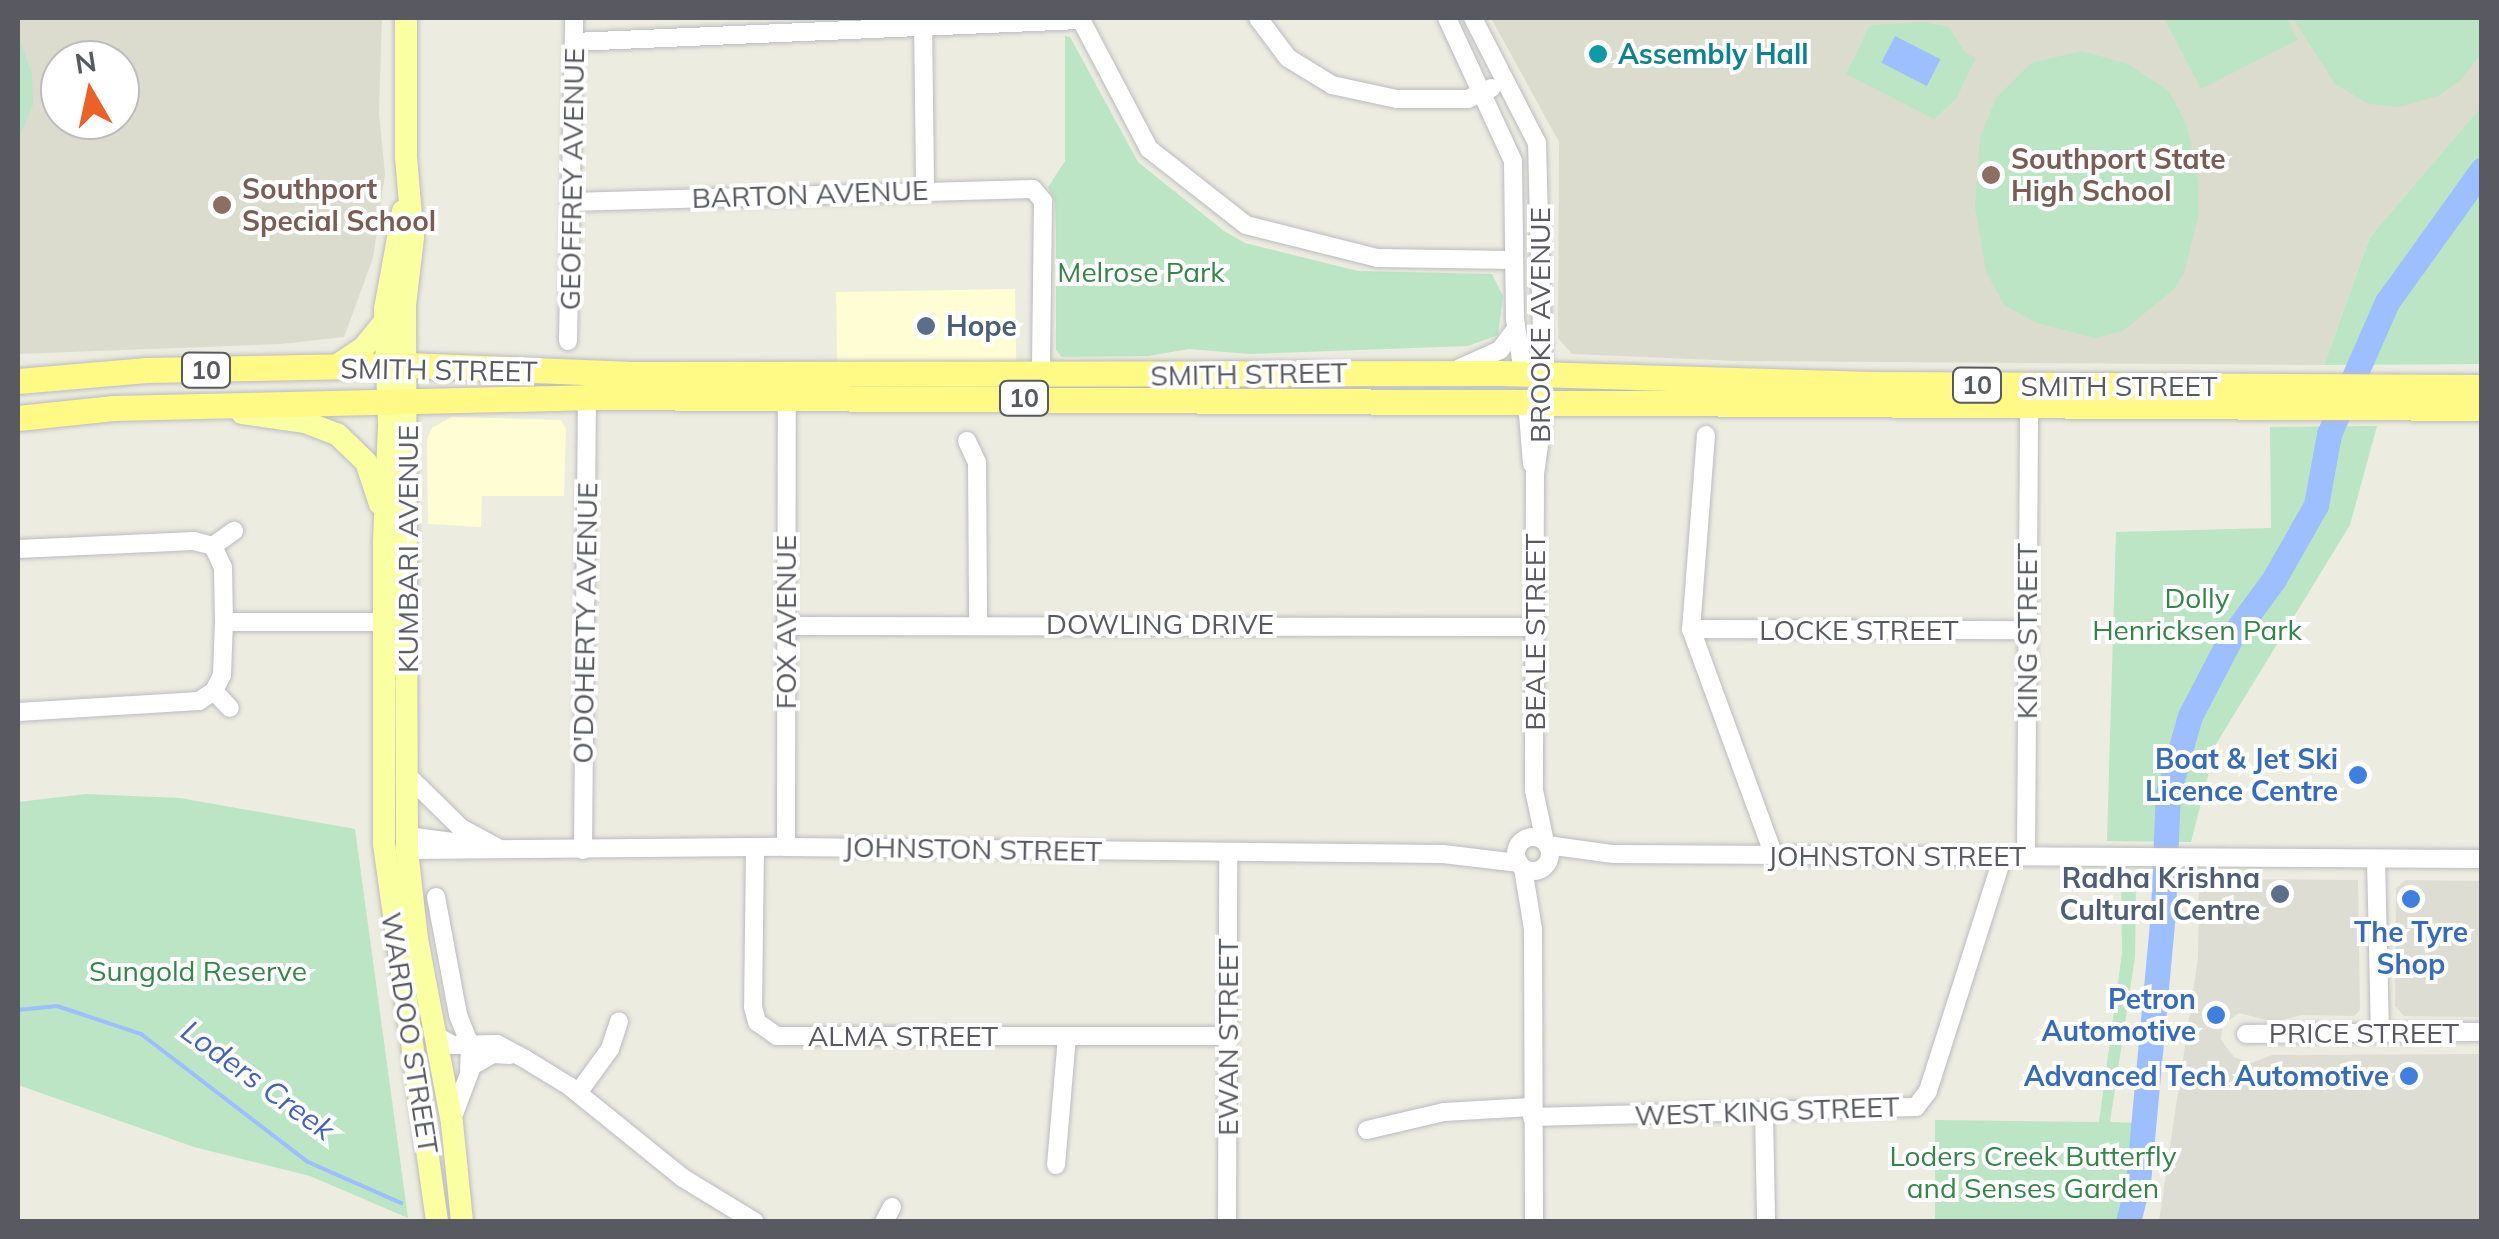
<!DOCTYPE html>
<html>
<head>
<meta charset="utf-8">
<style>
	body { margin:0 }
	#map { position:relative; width:2499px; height:1239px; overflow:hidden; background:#ecece0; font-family:Mulish,sans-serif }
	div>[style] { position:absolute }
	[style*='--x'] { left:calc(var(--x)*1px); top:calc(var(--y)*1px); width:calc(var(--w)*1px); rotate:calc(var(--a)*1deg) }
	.commercial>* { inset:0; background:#fefdd3; transform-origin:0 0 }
	.industrial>* { inset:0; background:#ddddd4 }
	.education>* { inset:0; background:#dcdcce }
	.green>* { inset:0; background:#bbe5c4 }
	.water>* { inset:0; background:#9dbeff; transform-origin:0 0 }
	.stream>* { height:4px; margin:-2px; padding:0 2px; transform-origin:2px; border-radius:2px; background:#9dbeff }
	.river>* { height:25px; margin:-12.5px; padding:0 12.5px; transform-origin:12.5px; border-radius:12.5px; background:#9dbeff }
	.roads { filter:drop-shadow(0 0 2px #bbbbc2) drop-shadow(0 0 2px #bbbbc2) }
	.minor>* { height:18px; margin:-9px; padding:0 9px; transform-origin:9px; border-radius:9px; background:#fff }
	.minor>.ring { margin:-9px; padding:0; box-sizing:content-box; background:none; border:18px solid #fff; border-radius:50% }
	.major>* { height:22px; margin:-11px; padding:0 11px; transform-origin:11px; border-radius:11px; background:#faffa2 }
	.highway>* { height:25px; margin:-12.5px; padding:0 12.5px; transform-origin:12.5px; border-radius:12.5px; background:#fefa85 }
	.dots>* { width:28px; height:28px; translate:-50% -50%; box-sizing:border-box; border:5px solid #fff; border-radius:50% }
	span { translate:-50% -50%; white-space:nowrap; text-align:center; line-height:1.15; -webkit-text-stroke:8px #fff; paint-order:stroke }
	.shield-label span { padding:2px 8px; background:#fff; border:2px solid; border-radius:8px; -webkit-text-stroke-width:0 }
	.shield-label { font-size:25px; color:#595a61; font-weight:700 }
	.culture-label { font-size:28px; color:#0d838f; font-weight:700 }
	.left { translate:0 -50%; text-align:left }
	.education-label { font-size:28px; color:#785e54; font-weight:700 }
	.street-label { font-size:28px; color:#595a61 }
	.park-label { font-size:28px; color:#338549 }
	.service-label { font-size:28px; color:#4e5e75; font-weight:700 }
	.right { translate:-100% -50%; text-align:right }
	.shop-label { font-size:28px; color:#366cbe; font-weight:700 }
	.water-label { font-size:30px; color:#3f62c3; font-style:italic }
	.frame { position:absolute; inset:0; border:20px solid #595a61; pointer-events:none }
	.north { position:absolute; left:40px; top:40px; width:100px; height:100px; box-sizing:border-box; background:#fff; border:2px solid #bdbdc0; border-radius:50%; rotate:351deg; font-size:28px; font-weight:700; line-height:40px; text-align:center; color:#595a61 }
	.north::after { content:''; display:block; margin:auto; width:35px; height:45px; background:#eb6127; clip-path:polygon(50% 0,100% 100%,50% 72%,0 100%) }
</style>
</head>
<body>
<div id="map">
	<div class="commercial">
		<i style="left:1015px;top:289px;width:72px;height:179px;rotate:89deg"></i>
		<i style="clip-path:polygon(451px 417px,561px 420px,566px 429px,564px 496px,482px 496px,481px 527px,428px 524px,427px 439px,432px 428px)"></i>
	</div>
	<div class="industrial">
		<i style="clip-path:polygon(2199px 879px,2358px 880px,2360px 1010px,2354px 1016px,2302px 1015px,2274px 1022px,2239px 1013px,2222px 1025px,2221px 1040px,2234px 1057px,2251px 1063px,2272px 1055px,2481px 1054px,2481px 1221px,2159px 1221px,2198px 958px)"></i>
		<i style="clip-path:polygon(2406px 880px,2481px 881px,2481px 1017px,2404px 1016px,2395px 1006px,2396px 888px)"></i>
	</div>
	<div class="education">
		<i style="clip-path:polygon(evenodd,18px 18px,382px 18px,379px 113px,385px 174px,373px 258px,344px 337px,281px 344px,18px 354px,18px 18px,60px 60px,120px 60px,120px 120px,60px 120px,60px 60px)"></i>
		<i style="clip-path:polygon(1491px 18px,2481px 18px,2481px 107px,2370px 237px,2324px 365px,1738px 361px,1572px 354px,1558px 338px,1559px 142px)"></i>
	</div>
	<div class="green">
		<i style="clip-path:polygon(2164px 18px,2287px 18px,2298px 40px,2201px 89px)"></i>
		<i style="clip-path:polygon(2293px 18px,2481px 18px,2481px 53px,2461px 80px,2438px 96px,2399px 107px,2369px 104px,2335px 84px)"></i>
		<i style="clip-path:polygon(1925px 22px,1949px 27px,1965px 53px,1976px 58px,1956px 99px,1934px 119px,1846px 74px,1870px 25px)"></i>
		<i style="clip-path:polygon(18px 34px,32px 74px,33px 105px,18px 141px)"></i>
		<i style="clip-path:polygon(1065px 36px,1070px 37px,1138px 162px,1224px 231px,1245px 243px,1358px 271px,1492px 274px,1503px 296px,1498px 335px,1468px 346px,1249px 354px,1189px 349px,1148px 356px,1062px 357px,1056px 350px,1056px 237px,1055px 203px,1048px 187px,1065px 161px)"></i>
		<i style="clip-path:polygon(2082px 51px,2128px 64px,2169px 91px,2187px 126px,2198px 182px,2198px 217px,2184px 273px,2174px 289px,2123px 331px,2095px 338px,2037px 323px,2004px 305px,1986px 272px,1975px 207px,1980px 137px,1996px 98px,2031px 63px)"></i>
		<i style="clip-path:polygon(2481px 107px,2481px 364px,2324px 365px,2370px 237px)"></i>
		<i style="clip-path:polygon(2377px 426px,2350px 525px,2216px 744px,2191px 842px,2107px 841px,2116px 532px,2271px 528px,2270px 427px)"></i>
		<i style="clip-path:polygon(86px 794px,180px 798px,355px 829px,408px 1218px,310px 1176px,194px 1147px,18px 1085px,18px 802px)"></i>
		<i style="clip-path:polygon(2121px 879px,2136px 879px,2135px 957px,2110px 1122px,2142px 1123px,2138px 1182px,2128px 1221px,1935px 1221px,1935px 1120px,2099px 1122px,2122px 953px)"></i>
	</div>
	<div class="water">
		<i style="left:1895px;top:36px;width:51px;height:30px;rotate:27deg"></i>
	</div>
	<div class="stream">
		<i style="--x:2480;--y:172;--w:2;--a:27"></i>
		<i style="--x:18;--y:1010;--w:39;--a:-6"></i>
		<i style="--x:57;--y:1006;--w:89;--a:18.4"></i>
		<i style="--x:141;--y:1034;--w:210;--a:37.5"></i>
		<i style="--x:308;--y:1162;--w:102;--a:23.8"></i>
	</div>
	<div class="river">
		<i style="--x:2128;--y:1222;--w:41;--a:-76"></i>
		<i style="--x:2138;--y:1182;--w:273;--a:-84.7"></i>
		<i style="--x:2163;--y:910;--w:117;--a:-87.6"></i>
		<i style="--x:2168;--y:793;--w:80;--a:-74.1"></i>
		<i style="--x:2190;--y:716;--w:87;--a:-62.5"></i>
		<i style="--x:2230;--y:639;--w:74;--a:-53.7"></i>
		<i style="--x:2274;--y:579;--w:85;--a:-60.4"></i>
		<i style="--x:2316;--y:505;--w:72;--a:-79.6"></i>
		<i style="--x:2329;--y:434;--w:144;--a:-66.3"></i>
		<i style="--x:2387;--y:302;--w:163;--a:-54.3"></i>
	</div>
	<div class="roads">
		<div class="minor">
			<i style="--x:923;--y:18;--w:172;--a:89.3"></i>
			<i style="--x:1080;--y:18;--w:148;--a:62.2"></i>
			<i style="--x:1149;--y:149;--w:123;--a:38.1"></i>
			<i style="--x:1246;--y:225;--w:135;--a:14.1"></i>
			<i style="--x:1377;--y:258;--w:137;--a:0.8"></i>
			<i style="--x:1258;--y:18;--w:50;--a:53.1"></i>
			<i style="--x:1288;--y:58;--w:52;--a:31.5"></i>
			<i style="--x:1332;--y:85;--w:66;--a:12.2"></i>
			<i style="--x:1397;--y:99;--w:71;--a:0"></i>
			<i style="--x:1468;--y:99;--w:26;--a:-25"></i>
			<i style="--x:1447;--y:18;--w:157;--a:65.2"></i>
			<i style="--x:1513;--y:161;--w:158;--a:89.3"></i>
			<i style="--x:1515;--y:319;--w:55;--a:81.6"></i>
			<i style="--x:1473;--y:18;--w:140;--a:62.9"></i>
			<i style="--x:1537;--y:143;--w:230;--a:88.5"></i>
			<i style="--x:574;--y:42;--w:506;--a:-2.49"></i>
			<i style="--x:570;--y:202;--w:463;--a:-1.6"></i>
			<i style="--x:1033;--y:189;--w:16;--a:50"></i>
			<i style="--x:1043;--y:201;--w:174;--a:90.7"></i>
			<i style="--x:568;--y:341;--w:323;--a:-88.9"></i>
			<i style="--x:1460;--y:368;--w:44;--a:-24.2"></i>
			<i style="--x:1500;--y:350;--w:25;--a:-53"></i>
			<i style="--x:1527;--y:402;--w:62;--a:85.4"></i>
			<i style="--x:1545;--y:402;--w:73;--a:97.9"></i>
			<i style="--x:1535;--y:474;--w:316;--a:90.2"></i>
			<i style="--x:1534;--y:790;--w:53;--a:78.1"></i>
			<i style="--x:1706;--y:435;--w:195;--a:94.4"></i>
			<i style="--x:1691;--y:629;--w:242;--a:69.9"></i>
			<i style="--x:967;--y:441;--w:23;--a:65"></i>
			<i style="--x:977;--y:462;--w:161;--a:89.6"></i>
			<i style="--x:213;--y:546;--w:26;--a:-36"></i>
			<i style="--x:18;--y:549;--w:176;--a:-2.6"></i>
			<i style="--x:194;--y:541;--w:20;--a:15"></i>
			<i style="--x:213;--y:546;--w:23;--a:65"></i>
			<i style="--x:223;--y:567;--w:55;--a:89"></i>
			<i style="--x:224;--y:622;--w:53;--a:92.2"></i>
			<i style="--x:222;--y:675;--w:18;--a:117"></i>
			<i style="--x:214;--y:691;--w:18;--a:146"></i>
			<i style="--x:199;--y:701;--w:181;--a:176.5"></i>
			<i style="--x:224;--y:622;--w:170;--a:0"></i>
			<i style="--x:785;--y:626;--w:750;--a:0.08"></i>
			<i style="--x:1691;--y:629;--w:335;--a:0.2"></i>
			<i style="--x:214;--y:691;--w:23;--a:47"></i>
			<i style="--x:406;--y:774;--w:77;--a:44.5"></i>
			<i style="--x:461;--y:828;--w:42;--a:28.4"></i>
			<i style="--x:407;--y:836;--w:69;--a:7.5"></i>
			<i class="ring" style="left:1516px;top:837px;width:16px;height:16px"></i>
			<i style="--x:1547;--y:845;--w:67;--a:7.8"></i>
			<i style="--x:1613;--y:854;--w:869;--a:0.33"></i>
			<i style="--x:786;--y:847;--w:449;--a:-89.9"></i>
			<i style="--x:755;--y:848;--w:159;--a:90.7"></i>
			<i style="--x:753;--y:1007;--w:16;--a:75"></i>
			<i style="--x:757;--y:1022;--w:24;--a:35"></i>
			<i style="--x:777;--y:1036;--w:451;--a:0"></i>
			<i style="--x:407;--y:850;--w:379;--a:-0.5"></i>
			<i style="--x:786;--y:847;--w:657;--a:0.61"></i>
			<i style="--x:1443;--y:854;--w:77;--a:6.8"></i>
			<i style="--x:583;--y:850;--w:453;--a:-89.5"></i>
			<i style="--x:2026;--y:856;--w:451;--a:-89.6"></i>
			<i style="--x:2376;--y:859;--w:173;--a:88.7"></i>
			<i style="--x:1523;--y:868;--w:62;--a:80.7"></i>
			<i style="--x:1533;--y:929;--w:293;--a:89.8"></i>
			<i style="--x:436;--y:897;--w:120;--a:79.4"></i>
			<i style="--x:458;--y:1015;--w:31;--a:68"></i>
			<i style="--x:470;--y:1044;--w:25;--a:92"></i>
			<i style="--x:2246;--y:1034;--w:236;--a:-0.5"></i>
			<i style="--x:436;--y:1036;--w:19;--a:28"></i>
			<i style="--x:453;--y:1045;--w:44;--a:-1.3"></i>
			<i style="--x:497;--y:1044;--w:32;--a:28"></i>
			<i style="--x:525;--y:1059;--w:52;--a:31.5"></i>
			<i style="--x:569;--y:1086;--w:146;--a:38.9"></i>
			<i style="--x:683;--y:1178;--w:84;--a:31.4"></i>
			<i style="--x:578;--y:1093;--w:54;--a:-54"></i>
			<i style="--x:610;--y:1049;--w:29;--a:-72"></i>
			<i style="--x:1764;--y:1113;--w:109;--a:88.9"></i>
			<i style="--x:454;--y:1114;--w:51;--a:-69.4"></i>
			<i style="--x:472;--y:1066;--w:24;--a:-30"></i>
			<i style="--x:493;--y:1054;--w:17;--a:3"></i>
			<i style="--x:1532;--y:1117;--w:384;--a:-1.5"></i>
			<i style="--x:1916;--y:1107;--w:20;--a:-53"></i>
			<i style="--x:1928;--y:1091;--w:247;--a:-72.3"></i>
			<i style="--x:1367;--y:1130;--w:79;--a:-13.2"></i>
			<i style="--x:1444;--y:1112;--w:87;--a:-3.3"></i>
			<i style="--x:1056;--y:1165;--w:129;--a:-85.1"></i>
			<i style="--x:884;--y:1222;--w:17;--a:-62"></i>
			<i style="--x:1227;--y:1222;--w:370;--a:-89.8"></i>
		</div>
		<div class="major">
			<i style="--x:406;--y:18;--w:139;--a:90"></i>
			<i style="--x:406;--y:157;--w:81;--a:85.1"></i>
			<i style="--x:413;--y:238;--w:67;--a:96.8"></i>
			<i style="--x:405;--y:305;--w:545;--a:89.79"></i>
			<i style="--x:407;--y:850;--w:90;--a:83.6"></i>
			<i style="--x:417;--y:939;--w:187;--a:79.2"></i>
			<i style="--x:452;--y:1123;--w:100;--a:84.2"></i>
			<i style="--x:403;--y:211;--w:100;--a:100.4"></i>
			<i style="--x:385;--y:309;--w:117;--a:88"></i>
			<i style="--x:389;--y:426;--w:116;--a:92.5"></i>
			<i style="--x:384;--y:542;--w:302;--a:90"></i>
			<i style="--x:384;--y:844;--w:382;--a:82"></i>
			<i style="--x:333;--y:368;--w:37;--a:-34"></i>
			<i style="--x:364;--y:347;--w:33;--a:-51"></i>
			<i style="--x:242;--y:413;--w:64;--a:8.1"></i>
			<i style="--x:305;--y:422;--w:34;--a:21"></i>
			<i style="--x:337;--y:434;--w:40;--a:44"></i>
			<i style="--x:366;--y:462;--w:44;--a:71.6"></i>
		</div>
		<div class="highway">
			<i style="--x:18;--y:381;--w:129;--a:-4.9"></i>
			<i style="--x:147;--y:370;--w:261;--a:-1.1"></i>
			<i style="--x:408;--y:365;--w:220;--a:2.3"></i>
			<i style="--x:628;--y:374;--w:872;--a:-0.07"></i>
			<i style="--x:1500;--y:373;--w:371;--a:1.7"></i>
			<i style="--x:1871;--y:384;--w:611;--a:0.28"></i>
			<i style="--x:18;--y:418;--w:96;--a:-6"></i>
			<i style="--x:113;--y:408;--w:474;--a:-1.3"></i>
			<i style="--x:587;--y:397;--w:1895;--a:0.33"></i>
		</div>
	</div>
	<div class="dots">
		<i style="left:1598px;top:54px;background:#0f9aa8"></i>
		<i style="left:1991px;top:175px;background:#8d6e63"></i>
		<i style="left:222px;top:205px;background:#8d6e63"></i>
		<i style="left:926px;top:326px;background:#5c6f8a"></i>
		<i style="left:2358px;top:775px;background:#3f7fe0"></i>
		<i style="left:2280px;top:894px;background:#5c6f8a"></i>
		<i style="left:2411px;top:899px;background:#3f7fe0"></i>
		<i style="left:2216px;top:1015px;background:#3f7fe0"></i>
		<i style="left:2409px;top:1076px;background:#3f7fe0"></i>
	</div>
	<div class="shield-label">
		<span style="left:206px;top:370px">10</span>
		<span style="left:1977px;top:385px">10</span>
		<span style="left:1024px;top:398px">10</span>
	</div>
	<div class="culture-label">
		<span class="left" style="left:1618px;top:54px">Assembly Hall</span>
	</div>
	<div class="education-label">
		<span class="left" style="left:2011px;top:175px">Southport State<br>High School</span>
		<span class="left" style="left:242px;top:205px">Southport<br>Special School</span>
	</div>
	<div class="street-label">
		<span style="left:572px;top:179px;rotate:-89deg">GEOFFREY AVENUE</span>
		<span style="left:810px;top:194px;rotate:-2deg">BARTON AVENUE</span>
		<span style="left:1540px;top:325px;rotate:-90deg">BROOKE AVENUE</span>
		<span style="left:439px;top:370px;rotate:1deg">SMITH STREET</span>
		<span style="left:1249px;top:374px;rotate:-1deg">SMITH STREET</span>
		<span style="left:2119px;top:386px">SMITH STREET</span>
		<span style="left:408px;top:549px;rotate:-90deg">KUMBARI AVENUE</span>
		<span style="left:786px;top:622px;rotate:-90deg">FOX AVENUE</span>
		<span style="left:585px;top:623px;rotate:-89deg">O'DOHERTY AVENUE</span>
		<span style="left:1160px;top:624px">DOWLING DRIVE</span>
		<span style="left:1859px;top:630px">LOCKE STREET</span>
		<span style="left:2027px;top:631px;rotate:-90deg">KING STREET</span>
		<span style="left:1535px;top:632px;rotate:-90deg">BEALE STREET</span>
		<span style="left:973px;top:849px;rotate:1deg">JOHNSTON STREET</span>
		<span style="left:1897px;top:856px">JOHNSTON STREET</span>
		<span style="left:410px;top:1033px;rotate:81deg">WARDOO STREET</span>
		<span style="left:2364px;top:1033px">PRICE STREET</span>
		<span style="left:903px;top:1036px">ALMA STREET</span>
		<span style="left:1228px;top:1037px;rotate:-90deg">EWAN STREET</span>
		<span style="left:1767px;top:1111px;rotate:-2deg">WEST KING STREET</span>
	</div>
	<div class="park-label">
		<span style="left:1141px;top:272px">Melrose Park</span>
		<span style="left:2197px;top:614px">Dolly<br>Henricksen Park</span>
		<span style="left:198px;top:971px">Sungold Reserve</span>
		<span style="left:2033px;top:1172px">Loders Creek Butterfly<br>and Senses Garden</span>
	</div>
	<div class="service-label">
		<span class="left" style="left:946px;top:326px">Hope</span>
		<span class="right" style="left:2260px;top:894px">Radha Krishna<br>Cultural Centre</span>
	</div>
	<div class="shop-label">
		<span class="right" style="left:2338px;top:775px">Boat &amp; Jet Ski<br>Licence Centre</span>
		<span style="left:2411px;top:948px">The Tyre<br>Shop</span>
		<span class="right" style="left:2196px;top:1015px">Petron<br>Automotive</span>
		<span class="right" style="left:2389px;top:1076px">Advanced Tech Automotive</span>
	</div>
	<div class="water-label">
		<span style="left:258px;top:1080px;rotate:36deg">Loders Creek</span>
	</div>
	<div class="frame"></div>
	<div class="north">N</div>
</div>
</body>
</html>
